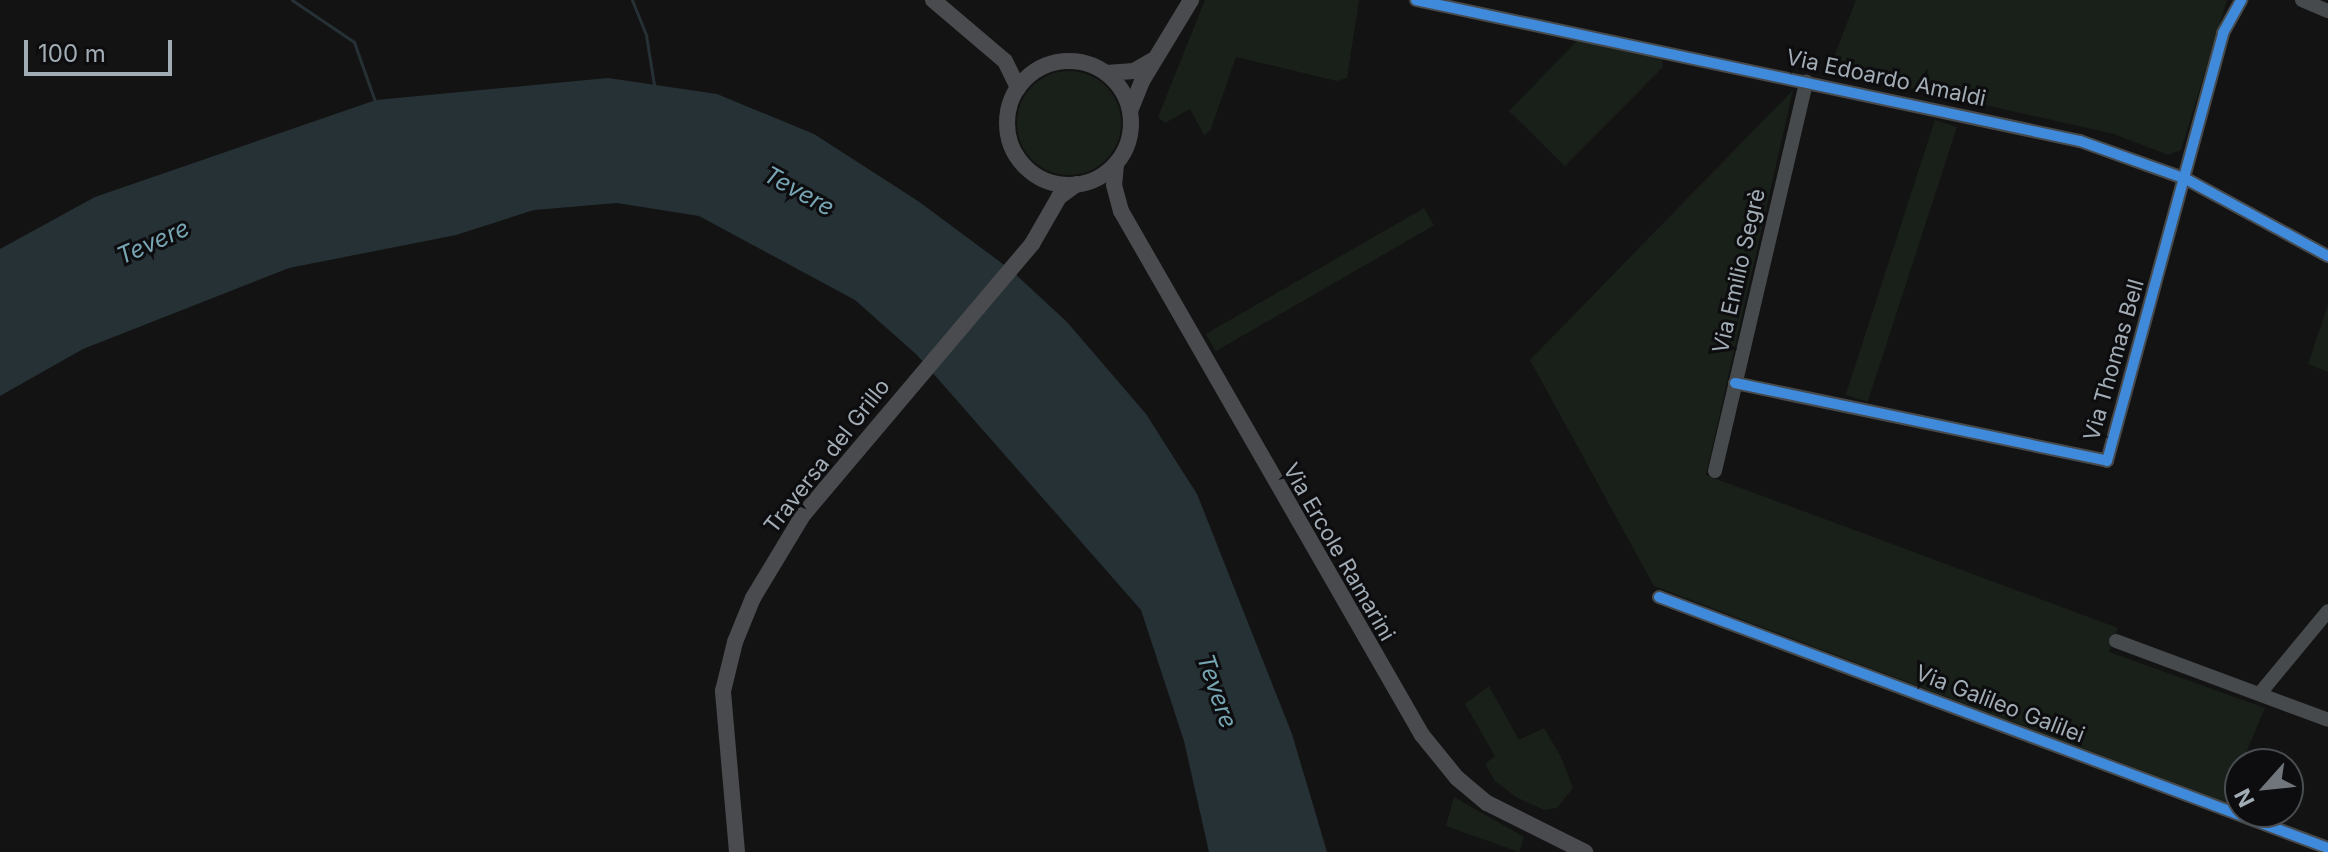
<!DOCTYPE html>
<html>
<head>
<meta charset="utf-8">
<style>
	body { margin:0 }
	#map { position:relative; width:2328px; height:852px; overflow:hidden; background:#131313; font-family:Inter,sans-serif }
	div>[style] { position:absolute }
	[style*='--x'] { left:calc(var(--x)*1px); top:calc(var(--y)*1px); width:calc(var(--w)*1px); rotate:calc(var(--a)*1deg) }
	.green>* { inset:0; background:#192019; transform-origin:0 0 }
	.round { border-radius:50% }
	.water>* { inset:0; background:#263135 }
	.stream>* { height:3px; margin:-1.5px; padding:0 1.5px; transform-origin:1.5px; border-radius:1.5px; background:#263135 }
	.minor>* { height:14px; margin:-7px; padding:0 7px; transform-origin:7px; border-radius:7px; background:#474a4c }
	.major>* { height:16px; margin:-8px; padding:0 8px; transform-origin:8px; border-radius:8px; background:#494b4e }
	.major>.ring { margin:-8px; padding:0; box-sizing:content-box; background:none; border:16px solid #494b4e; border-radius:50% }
	.cycleway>* { height:10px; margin:-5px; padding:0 5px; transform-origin:5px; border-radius:5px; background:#408adc }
	span { translate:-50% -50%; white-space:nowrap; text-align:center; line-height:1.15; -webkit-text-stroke:6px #0d0d0f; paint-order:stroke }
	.street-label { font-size:22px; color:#a2acb5 }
	.water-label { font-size:24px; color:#77a5b3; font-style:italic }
	.north { position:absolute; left:2224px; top:748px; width:80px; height:80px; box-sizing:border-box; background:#0d0d0f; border:2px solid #494d51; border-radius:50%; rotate:243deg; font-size:22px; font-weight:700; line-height:32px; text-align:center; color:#a2acb5 }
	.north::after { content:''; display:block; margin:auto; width:28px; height:36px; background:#70767c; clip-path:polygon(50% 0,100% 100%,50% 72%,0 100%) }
	.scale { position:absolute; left:24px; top:40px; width:148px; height:36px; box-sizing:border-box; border:4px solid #a2acb5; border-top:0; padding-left:10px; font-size:24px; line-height:28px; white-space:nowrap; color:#a2acb5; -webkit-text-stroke:6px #0d0d0f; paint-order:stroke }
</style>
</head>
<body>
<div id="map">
	<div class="green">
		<i style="clip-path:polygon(1205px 0,1359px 0,1347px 78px,1337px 81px,1236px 57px,1210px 131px,1204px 135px,1190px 109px,1165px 123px,1158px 117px)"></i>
		<i style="clip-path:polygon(1856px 0,2227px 0,2181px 150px,2168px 155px,2114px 134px,1829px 70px)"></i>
		<i style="clip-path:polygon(1577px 41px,1662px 58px,1663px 67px,1565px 166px,1509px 111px)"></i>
		<i class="round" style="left:1017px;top:71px;width:104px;height:104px"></i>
		<i style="clip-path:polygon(1793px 90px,1706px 475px,2118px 628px,2109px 652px,2265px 708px,2225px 802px,1654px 586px,1530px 360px)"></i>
		<i style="left:1935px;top:120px;width:23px;height:289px;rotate:18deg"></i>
		<i style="left:1424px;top:208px;width:20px;height:252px;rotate:60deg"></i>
		<i style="clip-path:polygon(2328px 305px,2328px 372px,2308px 364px)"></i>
		<i style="clip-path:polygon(1489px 686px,1519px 740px,1544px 728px,1561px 757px,1573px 788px,1557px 808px,1544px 810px,1516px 797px,1495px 781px,1485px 764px,1495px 756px,1465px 704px)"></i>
		<i style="clip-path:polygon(1454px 797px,1524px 837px,1519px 852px,1446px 826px)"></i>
	</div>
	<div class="water">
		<i style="clip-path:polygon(608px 78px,717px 94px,814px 134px,918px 201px,1011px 270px,1067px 322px,1146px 414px,1197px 494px,1292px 734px,1327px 852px,1209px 852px,1184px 741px,1141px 610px,917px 355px,855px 300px,699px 216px,617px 203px,534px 210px,456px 235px,289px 268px,83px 349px,0 396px,0 249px,95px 197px,376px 100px)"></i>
	</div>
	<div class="stream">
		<i style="--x:292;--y:0;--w:75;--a:34.1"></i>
		<i style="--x:354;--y:42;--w:66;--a:70.5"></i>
		<i style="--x:632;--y:0;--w:38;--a:68"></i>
		<i style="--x:646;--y:35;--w:51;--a:80.9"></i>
	</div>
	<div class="minor">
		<i style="--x:1416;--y:0;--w:679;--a:11.99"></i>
		<i style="--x:2080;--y:141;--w:113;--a:19.7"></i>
		<i style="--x:2186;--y:179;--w:162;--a:28.5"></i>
		<i style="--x:2302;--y:0;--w:28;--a:23"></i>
		<i style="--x:1735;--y:383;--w:380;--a:11.8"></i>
		<i style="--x:2107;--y:461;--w:443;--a:-74.8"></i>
		<i style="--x:2223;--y:33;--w:38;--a:-61"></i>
		<i style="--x:1715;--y:471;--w:400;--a:-76.8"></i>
		<i style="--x:1659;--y:597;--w:715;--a:20.57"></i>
		<i style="--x:2116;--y:641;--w:226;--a:20.4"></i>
		<i style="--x:2261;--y:692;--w:105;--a:-50.4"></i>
	</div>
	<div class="major">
		<i style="--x:933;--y:0;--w:94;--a:40.3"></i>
		<i style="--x:1005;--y:61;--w:30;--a:64"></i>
		<i class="ring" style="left:1007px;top:61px;width:108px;height:108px"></i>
		<i style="--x:1106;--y:73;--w:28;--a:-4"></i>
		<i style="--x:1134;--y:71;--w:22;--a:-30"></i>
		<i style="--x:1130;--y:111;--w:32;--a:-68"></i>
		<i style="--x:1142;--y:81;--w:95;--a:-58.8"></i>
		<i style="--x:1116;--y:164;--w:21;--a:95"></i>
		<i style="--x:1114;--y:185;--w:27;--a:75"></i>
		<i style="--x:1121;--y:211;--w:604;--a:60.13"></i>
		<i style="--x:1422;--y:735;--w:55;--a:50.9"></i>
		<i style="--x:1457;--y:778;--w:39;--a:40"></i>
		<i style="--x:1487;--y:803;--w:110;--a:26.6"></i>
		<i style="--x:737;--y:852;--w:162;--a:-95"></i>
		<i style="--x:723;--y:691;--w:50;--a:-76.2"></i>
		<i style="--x:735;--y:642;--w:48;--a:-67.8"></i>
		<i style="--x:753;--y:598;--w:97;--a:-58.9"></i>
		<i style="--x:803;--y:515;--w:355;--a:-49.8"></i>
		<i style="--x:1032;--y:244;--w:54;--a:-60.1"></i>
		<i style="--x:1059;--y:197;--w:22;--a:-36"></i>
	</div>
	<div class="cycleway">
		<i style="--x:1416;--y:0;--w:679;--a:11.99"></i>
		<i style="--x:2080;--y:141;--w:113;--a:19.7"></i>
		<i style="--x:2186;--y:179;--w:162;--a:28.5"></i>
		<i style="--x:1735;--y:383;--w:380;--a:11.8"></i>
		<i style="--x:2107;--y:461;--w:443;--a:-74.8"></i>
		<i style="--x:2223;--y:33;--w:38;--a:-61"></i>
		<i style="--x:1659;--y:597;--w:715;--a:20.57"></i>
	</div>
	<div class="street-label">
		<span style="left:1886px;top:78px;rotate:12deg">Via Edoardo Amaldi</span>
		<span style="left:1739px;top:271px;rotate:-77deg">Via Emilio Segrè</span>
		<span style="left:2114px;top:360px;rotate:-74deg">Via Thomas Bell</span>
		<span style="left:827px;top:456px;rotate:-52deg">Traversa del Grillo</span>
		<span style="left:1339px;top:552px;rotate:60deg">Via Ercole Ramarini</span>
		<span style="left:2000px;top:704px;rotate:21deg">Via Galileo Galilei</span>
	</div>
	<div class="water-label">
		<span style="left:799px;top:191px;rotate:29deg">Tevere</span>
		<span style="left:153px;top:242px;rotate:-24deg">Tevere</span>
		<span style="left:1217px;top:691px;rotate:71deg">Tevere</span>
	</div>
	<div class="north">N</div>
	<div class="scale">100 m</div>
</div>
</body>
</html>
